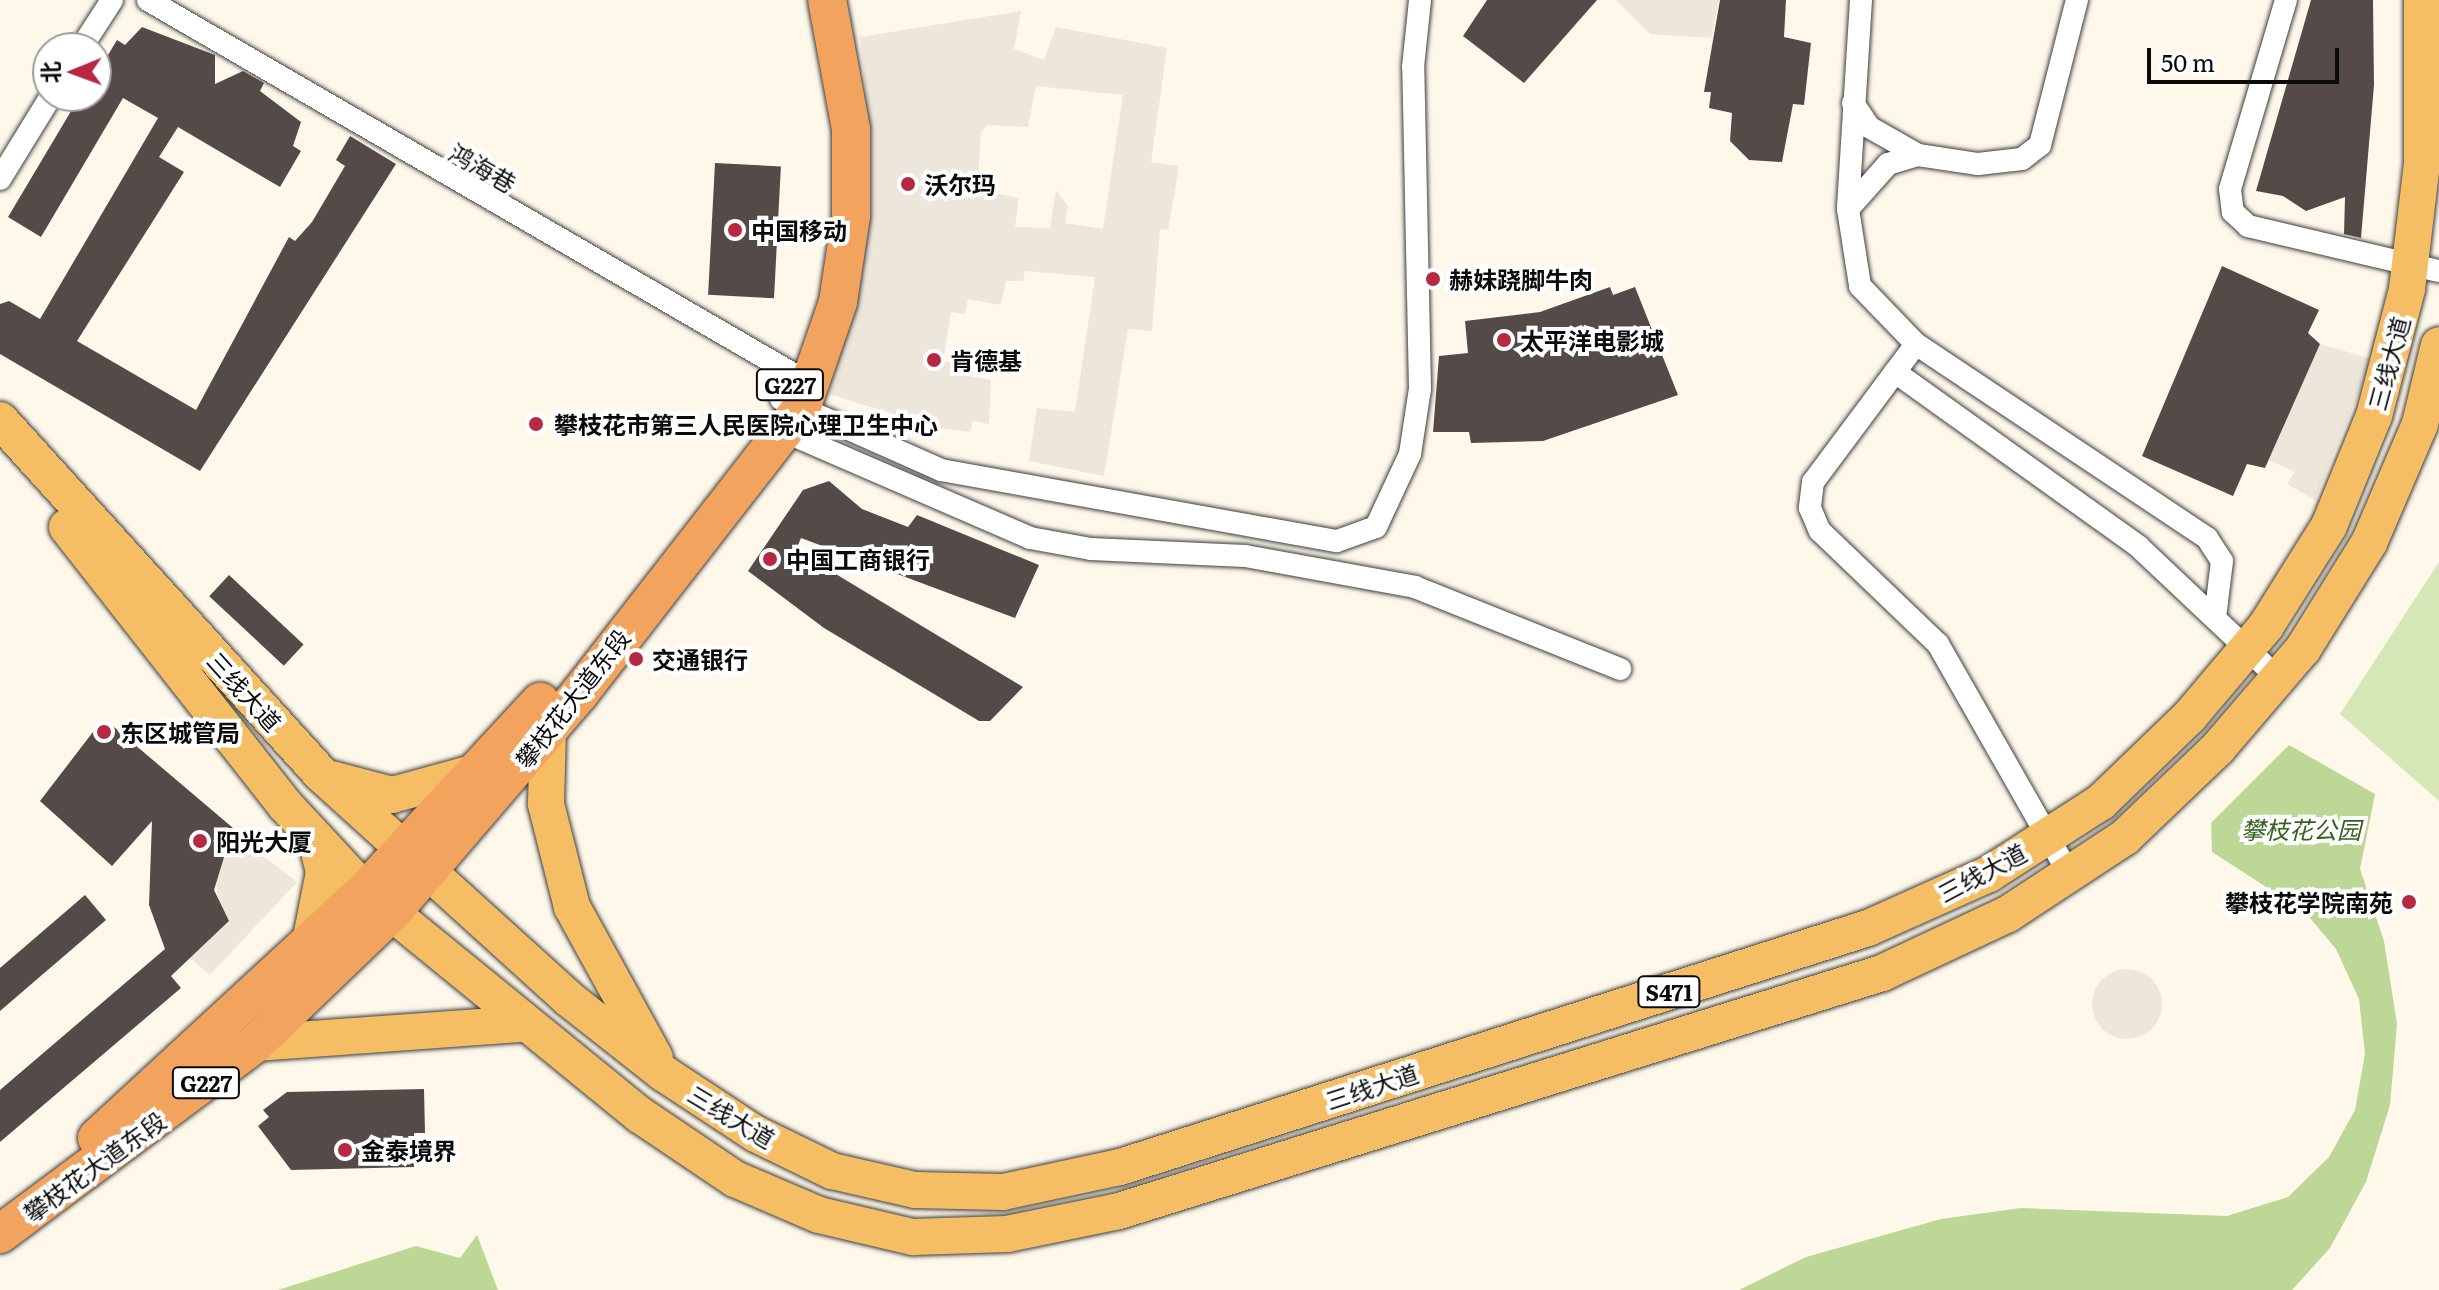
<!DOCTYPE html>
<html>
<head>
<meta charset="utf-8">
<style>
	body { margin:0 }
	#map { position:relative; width:2439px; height:1290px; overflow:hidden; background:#fef8ea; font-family:Literata,"Noto Sans SC",serif }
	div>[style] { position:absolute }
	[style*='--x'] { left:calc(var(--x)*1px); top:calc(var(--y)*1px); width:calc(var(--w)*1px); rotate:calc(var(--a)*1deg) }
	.green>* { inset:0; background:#d6e7b6 }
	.forest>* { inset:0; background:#bcd796 }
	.plaza>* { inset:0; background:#ede6db }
	.round { border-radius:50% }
	.building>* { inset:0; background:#544b48; transform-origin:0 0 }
	.roads { filter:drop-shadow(0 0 2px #3e3e3e) drop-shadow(0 0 2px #3e3e3e) }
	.minor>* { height:22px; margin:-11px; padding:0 11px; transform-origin:11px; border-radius:11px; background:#fff }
	.primary>* { height:36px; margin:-18px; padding:0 18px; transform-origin:18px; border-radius:18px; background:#f5be64 }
	.trunk>* { height:38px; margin:-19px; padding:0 19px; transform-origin:19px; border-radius:19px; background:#f2a35e }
	.dots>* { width:22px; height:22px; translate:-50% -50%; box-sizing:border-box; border:4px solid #fff; border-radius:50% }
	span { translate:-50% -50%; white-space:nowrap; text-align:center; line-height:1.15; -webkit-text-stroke:8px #fff; paint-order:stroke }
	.shield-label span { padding:2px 6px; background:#fff; border:2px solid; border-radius:6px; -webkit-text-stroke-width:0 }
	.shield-label { font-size:22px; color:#0b0b0b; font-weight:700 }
	.street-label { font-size:24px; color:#0b0b0b }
	.poi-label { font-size:24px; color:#0b0b0b; font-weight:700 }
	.left { translate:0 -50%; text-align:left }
	.right { translate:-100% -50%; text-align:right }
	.park-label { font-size:24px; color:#35611e; font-style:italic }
	.north { position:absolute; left:32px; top:32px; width:80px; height:80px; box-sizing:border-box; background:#fff; border:2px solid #9d9d9d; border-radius:50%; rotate:269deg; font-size:22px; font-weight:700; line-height:32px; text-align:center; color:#0b0b0b }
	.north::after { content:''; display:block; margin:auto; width:28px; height:36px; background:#b72843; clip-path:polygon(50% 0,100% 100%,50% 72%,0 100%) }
	.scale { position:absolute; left:2147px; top:48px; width:192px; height:36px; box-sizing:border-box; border:4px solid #0b0b0b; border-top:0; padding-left:10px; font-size:24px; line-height:28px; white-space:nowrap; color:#0b0b0b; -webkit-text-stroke:6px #fff; paint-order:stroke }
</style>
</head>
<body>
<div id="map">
	<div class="green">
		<i style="clip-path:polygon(2439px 562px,2439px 801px,2340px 714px)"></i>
	</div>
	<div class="forest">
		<i style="clip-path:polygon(2289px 745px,2375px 794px,2360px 869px,2384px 941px,2397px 1024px,2390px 1105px,2366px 1182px,2330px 1248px,2292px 1290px,1739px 1290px,1806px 1257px,1941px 1219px,2021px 1208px,2227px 1216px,2288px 1197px,2329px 1157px,2355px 1110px,2365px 1054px,2359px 999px,2336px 949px,2305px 912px,2212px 852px,2211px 823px)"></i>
		<i style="clip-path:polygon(477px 1235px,498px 1290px,278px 1290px,416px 1246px,460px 1258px)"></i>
	</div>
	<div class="plaza">
		<i style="clip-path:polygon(1616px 0,1719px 0,1711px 38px,1650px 34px)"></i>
		<i style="clip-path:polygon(evenodd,1021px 11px,1014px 49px,1044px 60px,1056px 27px,1167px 48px,1151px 162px,1178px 166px,1178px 172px,1168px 230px,1160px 229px,1152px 331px,1128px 329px,1104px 476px,1029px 461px,1037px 408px,1075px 412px,1095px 277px,1025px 271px,1023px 281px,1006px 281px,1001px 305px,968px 299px,965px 314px,951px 312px,943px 361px,957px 363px,956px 374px,991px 380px,989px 424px,973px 421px,970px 432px,938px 428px,829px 394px,856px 271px,870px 134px,860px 37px,1021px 11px,1036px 86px,1123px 95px,1103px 229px,1065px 223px,1068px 206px,1056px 190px,1050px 228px,1015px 227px,1019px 198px,977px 190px,981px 133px,987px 125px,1028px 127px,1036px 86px)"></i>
		<i style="clip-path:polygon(2320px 344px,2372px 359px,2315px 500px,2287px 484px,2295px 472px,2269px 460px)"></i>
		<i style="clip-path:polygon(235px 834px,297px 882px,210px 975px,190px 958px,229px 922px,219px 907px,215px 872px)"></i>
		<i class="round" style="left:2092px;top:969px;width:70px;height:70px"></i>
	</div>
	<div class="building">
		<i style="clip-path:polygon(1487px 0,1597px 0,1524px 83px,1463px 36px)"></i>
		<i style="clip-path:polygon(1720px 0,1786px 0,1784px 37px,1811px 43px,1804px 105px,1793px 104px,1782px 162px,1749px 160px,1730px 141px,1732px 113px,1709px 108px,1711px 92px,1704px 92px)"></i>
		<i style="clip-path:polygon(2311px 0,2373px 0,2374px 85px,2361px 238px,2344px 234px,2345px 197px,2306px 211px,2283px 196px,2256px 191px)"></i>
		<i style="clip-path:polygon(142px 27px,215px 55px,215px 84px,243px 71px,264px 83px,260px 91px,301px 122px,293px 146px,301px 151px,280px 187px,178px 127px,159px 157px,184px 172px,77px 341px,196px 410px,289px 237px,295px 241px,312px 222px,345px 166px,336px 160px,350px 136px,396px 164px,200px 471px,0 354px,0 304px,9px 301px,40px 319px,158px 118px,123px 98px,41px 237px,8px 217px,80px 96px,96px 96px,96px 75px,117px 40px,125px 45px)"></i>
		<i style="left:715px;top:163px;width:66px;height:132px;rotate:3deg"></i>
		<i style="clip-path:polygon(2222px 266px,2319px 310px,2308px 333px,2320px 344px,2265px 468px,2247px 464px,2233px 496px,2142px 456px)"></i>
		<i style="clip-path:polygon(1610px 287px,1613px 295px,1635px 287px,1678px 395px,1543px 441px,1471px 443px,1469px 432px,1433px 432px,1439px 356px,1468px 353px,1465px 321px,1540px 312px)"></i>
		<i style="clip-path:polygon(829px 481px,862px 509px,908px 527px,917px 515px,1039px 565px,1015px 618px,801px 538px,796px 550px,1023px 687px,990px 721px,979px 721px,824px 628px,748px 571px,803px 490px)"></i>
		<i style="left:229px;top:575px;width:102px;height:29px;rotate:43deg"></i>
		<i style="clip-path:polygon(114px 727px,233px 828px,214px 890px,229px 921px,171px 976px,181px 988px,0 1142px,0 1090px,165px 949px,149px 905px,152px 821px,112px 866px,40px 801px,96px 728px)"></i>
		<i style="clip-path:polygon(85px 895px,106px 920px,0 1011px,0 968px)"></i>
		<i style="clip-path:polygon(424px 1089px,425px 1133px,414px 1133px,414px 1167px,291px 1170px,258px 1126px,269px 1117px,263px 1110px,287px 1092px)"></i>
	</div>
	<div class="roads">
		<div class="minor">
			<i style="--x:148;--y:0;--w:748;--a:30.1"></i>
			<i style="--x:1861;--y:0;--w:209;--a:93.6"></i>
			<i style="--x:1848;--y:209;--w:78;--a:81.1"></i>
			<i style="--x:1860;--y:286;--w:81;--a:46"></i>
			<i style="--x:1916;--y:344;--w:350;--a:33.7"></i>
			<i style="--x:2207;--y:538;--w:27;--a:57"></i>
			<i style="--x:2222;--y:561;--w:57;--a:97"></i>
			<i style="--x:2286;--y:0;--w:197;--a:106.5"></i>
			<i style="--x:2230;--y:189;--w:23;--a:83"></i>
			<i style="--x:2233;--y:212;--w:21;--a:43"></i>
			<i style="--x:2248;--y:226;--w:196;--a:13.3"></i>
			<i style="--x:81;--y:48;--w:57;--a:-57.1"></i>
			<i style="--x:1853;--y:103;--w:29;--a:56"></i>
			<i style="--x:1869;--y:127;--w:56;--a:29.7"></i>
			<i style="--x:1918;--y:155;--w:61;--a:8.5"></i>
			<i style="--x:1978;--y:164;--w:44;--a:-6.5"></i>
			<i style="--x:2022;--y:159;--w:23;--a:-38"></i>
			<i style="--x:2040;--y:145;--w:150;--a:-75.7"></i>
			<i style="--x:0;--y:179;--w:97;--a:-58.4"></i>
			<i style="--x:1849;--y:208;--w:59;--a:-48.4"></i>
			<i style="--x:1888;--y:164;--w:31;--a:-17"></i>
			<i style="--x:1916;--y:344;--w:172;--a:126.7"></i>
			<i style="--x:1813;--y:482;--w:26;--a:97"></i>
			<i style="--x:1810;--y:508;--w:25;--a:67"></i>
			<i style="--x:1820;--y:531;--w:163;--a:43.8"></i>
			<i style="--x:1938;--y:644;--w:265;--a:60.3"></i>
			<i style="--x:1895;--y:372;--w:300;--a:35.6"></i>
			<i style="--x:2139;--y:547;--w:192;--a:43.3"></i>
			<i style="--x:781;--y:399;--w:175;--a:23.9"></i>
			<i style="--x:941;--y:470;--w:402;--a:10.2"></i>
			<i style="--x:1337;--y:541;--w:41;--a:-19.7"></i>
			<i style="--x:1376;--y:527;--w:81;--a:-65"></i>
			<i style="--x:1410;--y:454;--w:66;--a:-81.3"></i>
			<i style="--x:1420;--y:389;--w:322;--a:-91.2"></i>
			<i style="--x:1413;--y:67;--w:67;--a:-84"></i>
			<i style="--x:774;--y:427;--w:279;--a:23.4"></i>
			<i style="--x:1030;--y:538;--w:62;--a:10.2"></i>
			<i style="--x:1091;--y:549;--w:154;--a:2.6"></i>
			<i style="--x:1245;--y:556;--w:173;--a:10.3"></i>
			<i style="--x:1415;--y:587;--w:221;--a:21.8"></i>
		</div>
		<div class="primary">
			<i style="--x:0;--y:420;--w:479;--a:47.8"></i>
			<i style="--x:322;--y:775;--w:333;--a:42.2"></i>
			<i style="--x:569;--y:999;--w:120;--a:38.2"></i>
			<i style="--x:663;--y:1073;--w:111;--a:33.3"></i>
			<i style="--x:756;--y:1134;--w:85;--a:26"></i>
			<i style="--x:832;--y:1171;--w:85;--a:12.9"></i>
			<i style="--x:915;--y:1190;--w:88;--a:1.3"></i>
			<i style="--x:1003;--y:1192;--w:120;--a:-12.1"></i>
			<i style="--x:1120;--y:1167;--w:785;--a:-17.72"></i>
			<i style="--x:1868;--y:928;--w:133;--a:-24.1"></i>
			<i style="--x:1989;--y:874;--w:133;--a:-32.7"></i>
			<i style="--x:2101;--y:802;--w:124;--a:-44"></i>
			<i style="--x:2190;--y:716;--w:118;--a:-49.8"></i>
			<i style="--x:2266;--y:626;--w:118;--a:-57.8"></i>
			<i style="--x:2329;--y:526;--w:119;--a:-67.8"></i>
			<i style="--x:2374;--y:416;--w:131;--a:-75.4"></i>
			<i style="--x:2407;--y:289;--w:127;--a:-83.2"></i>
			<i style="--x:2422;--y:163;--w:163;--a:-90"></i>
			<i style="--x:67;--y:527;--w:353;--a:51.9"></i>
			<i style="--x:285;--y:805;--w:117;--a:47.1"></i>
			<i style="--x:365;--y:891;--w:355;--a:39.2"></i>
			<i style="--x:640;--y:1115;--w:115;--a:34"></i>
			<i style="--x:735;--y:1179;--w:91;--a:23.2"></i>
			<i style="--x:819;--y:1215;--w:97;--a:13.2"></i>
			<i style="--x:913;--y:1237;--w:94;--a:-1.8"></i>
			<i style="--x:1007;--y:1234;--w:114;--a:-11.6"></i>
			<i style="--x:1119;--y:1211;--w:799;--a:-17.32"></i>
			<i style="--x:1882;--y:973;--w:139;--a:-25.1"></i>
			<i style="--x:2008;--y:914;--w:140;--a:-33.3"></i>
			<i style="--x:2125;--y:837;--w:129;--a:-43.7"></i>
			<i style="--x:2218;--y:748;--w:130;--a:-49.4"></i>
			<i style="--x:2303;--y:649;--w:125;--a:-58.1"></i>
			<i style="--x:2369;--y:543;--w:129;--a:-66.8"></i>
			<i style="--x:2420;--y:424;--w:81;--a:-76.5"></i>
			<i style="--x:548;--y:731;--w:73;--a:91.6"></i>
			<i style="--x:546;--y:804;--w:106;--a:75.8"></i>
			<i style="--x:572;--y:907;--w:172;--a:61.2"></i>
			<i style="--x:331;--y:779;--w:63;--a:14.7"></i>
			<i style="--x:392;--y:795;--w:87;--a:-15.3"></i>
			<i style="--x:310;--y:943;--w:72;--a:-78.8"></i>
			<i style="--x:324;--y:872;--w:34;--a:-104"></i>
			<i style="--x:256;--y:1043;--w:267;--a:-4.1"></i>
		</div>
		<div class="trunk">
			<i style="--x:97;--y:1138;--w:364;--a:-42.7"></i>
			<i style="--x:365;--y:891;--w:258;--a:-47.2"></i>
			<i style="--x:0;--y:1234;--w:319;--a:-36.7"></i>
			<i style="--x:256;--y:1043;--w:192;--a:-43.9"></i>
			<i style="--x:394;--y:910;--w:284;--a:-49.4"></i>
			<i style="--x:579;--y:694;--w:361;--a:-52.1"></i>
			<i style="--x:801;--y:409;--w:113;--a:-70.9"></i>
			<i style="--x:838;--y:302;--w:87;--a:-81.4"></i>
			<i style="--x:851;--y:216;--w:87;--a:-90"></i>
			<i style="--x:851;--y:129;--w:131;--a:-100.5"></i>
		</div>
	</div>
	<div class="dots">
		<i style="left:908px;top:184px;background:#b72843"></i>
		<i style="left:735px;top:230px;background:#b72843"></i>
		<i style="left:1433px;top:279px;background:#b72843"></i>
		<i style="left:1504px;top:340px;background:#b72843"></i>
		<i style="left:934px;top:360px;background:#b72843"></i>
		<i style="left:536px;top:424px;background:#b72843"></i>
		<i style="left:770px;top:559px;background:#b72843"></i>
		<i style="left:636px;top:659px;background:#b72843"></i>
		<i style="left:104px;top:732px;background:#b72843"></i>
		<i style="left:200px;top:841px;background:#b72843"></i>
		<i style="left:2409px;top:902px;background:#b72843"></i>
		<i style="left:345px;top:1150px;background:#b72843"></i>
	</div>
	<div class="shield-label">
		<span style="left:790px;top:385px">G227</span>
		<span style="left:1669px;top:992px">S471</span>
		<span style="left:206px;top:1083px">G227</span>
	</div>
	<div class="street-label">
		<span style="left:483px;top:167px;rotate:30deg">鸿海巷</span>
		<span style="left:2388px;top:363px;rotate:-75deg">三线大道</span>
		<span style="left:245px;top:691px;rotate:48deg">三线大道</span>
		<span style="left:572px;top:698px;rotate:-52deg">攀枝花大道东段</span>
		<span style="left:1982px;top:872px;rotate:-28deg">三线大道</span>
		<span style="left:1372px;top:1086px;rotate:-18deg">三线大道</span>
		<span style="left:732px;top:1116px;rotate:31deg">三线大道</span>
		<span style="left:94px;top:1166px;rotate:-36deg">攀枝花大道东段</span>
	</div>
	<div class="poi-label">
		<span class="left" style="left:924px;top:184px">沃尔玛</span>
		<span class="left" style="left:751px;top:230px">中国移动</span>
		<span class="left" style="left:1449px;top:279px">赫妹跷脚牛肉</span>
		<span class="left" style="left:1520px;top:340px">太平洋电影城</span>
		<span class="left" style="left:950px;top:360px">肯德基</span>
		<span class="left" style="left:554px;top:424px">攀枝花市第三人民医院心理卫生中心</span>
		<span class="left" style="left:786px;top:559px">中国工商银行</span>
		<span class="left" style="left:652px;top:659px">交通银行</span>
		<span class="left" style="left:120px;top:732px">东区城管局</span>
		<span class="left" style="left:216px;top:841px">阳光大厦</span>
		<span class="right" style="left:2393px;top:902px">攀枝花学院南苑</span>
		<span class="left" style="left:361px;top:1150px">金泰境界</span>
	</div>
	<div class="park-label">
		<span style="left:2301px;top:829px">攀枝花公园</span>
	</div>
	<div class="north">北</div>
	<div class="scale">50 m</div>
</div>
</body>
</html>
